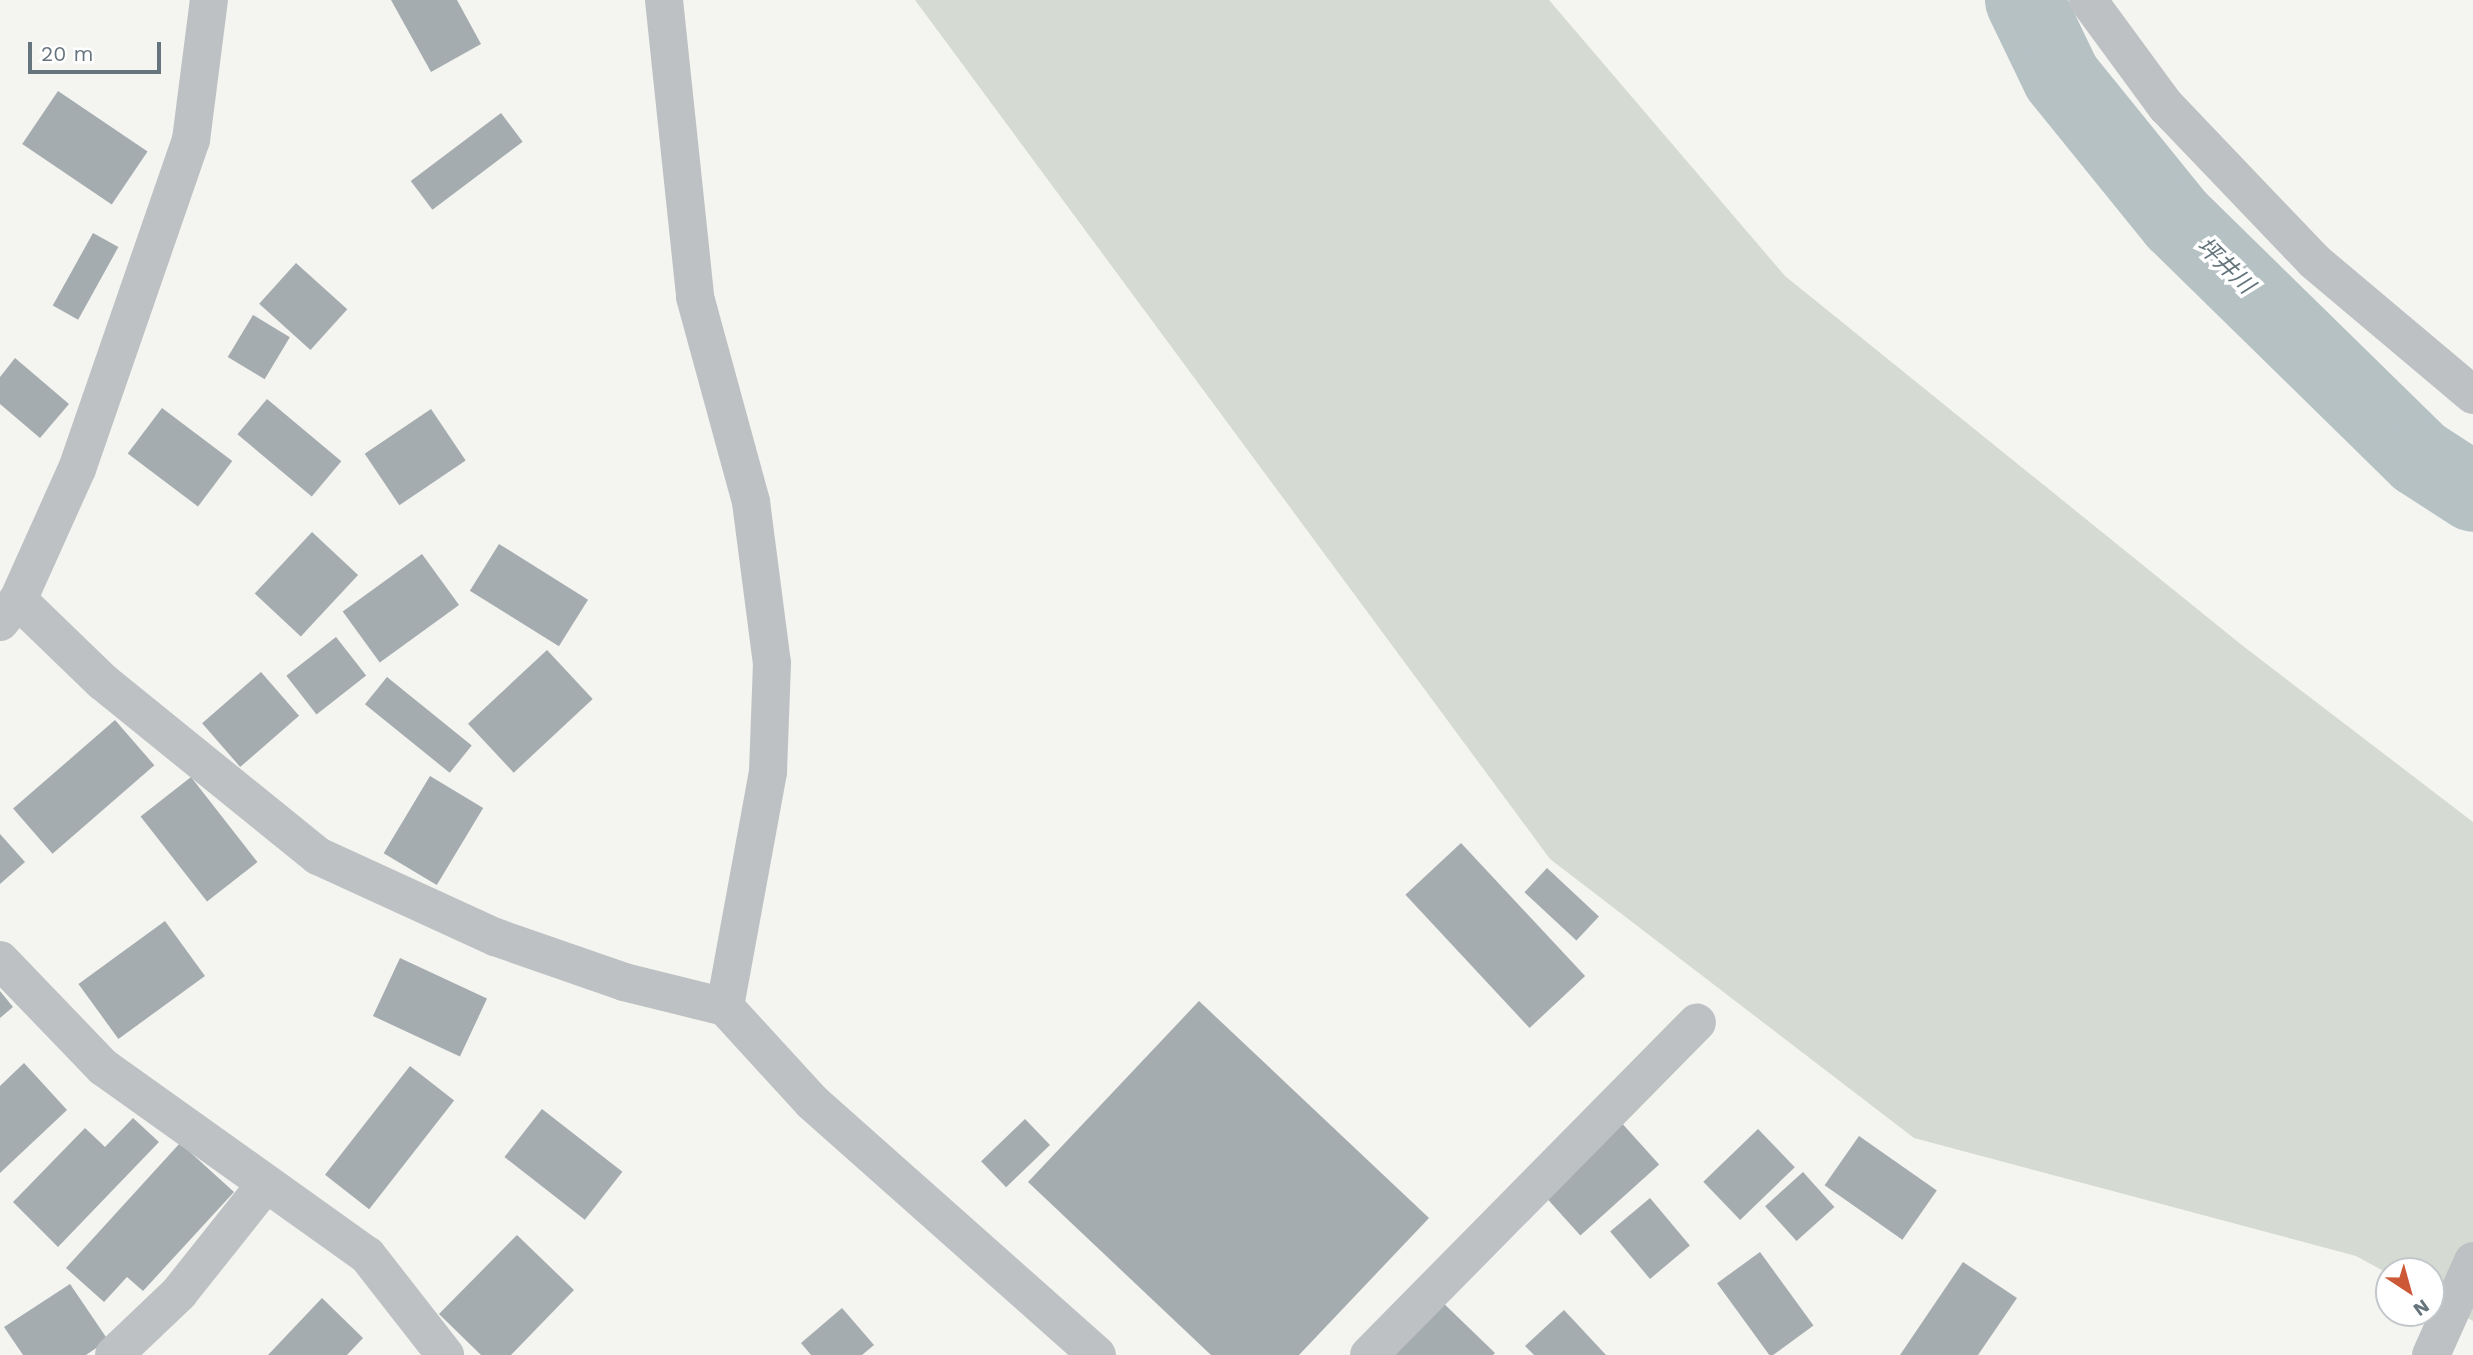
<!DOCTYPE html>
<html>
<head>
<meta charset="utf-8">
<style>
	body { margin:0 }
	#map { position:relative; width:2473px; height:1355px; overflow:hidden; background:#f4f4f0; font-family:"Work Sans","Noto Sans JP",sans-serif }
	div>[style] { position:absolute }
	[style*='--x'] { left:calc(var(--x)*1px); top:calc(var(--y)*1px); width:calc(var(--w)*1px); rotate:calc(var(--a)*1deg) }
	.green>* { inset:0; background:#d5dad2 }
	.river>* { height:79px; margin:-39.5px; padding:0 39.5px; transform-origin:39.5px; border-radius:39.5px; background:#b6c1c4 }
	.building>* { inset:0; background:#a4acaf; transform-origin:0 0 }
	.minor>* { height:38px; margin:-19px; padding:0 19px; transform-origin:19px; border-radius:19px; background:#bdc1c3 }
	span { translate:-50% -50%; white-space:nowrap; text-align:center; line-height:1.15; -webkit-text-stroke:7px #fff; paint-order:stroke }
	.water-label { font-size:23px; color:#63757b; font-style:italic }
	.north { position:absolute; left:2375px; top:1257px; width:70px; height:70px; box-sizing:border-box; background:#fff; border:2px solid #c2c7cb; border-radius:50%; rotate:144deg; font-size:19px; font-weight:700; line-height:28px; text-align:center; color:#66747d }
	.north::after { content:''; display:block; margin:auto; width:24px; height:32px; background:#cc5838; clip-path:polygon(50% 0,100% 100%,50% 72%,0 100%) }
	.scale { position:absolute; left:28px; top:42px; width:133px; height:32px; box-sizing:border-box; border:4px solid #66747d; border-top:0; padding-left:9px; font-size:21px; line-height:24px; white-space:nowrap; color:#66747d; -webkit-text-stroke:5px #fff; paint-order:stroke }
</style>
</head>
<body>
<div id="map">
	<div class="green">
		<i style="clip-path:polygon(915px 0,1549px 0,1785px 276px,2243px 646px,2473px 822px,2473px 1321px,2431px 1298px,2431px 1271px,2389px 1274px,2356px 1256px,1914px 1138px,1550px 859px)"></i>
	</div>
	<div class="river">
		<i style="--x:2024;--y:0;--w:85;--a:64.3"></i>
		<i style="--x:2061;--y:77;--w:184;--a:51"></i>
		<i style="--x:2177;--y:220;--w:339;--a:44.4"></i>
		<i style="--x:2419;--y:457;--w:64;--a:32.9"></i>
	</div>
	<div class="building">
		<i style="clip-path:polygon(391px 0,457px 0,481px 44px,431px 72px)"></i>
		<i style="left:58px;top:91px;width:108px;height:64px;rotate:34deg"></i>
		<i style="left:501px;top:113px;width:36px;height:113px;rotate:53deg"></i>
		<i style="left:93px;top:233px;width:29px;height:83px;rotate:29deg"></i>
		<i style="left:296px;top:263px;width:69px;height:55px;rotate:42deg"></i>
		<i style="left:253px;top:315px;width:43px;height:49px;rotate:31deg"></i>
		<i style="clip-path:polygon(15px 358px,69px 404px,40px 438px,0 404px,0 377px)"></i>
		<i style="left:267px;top:399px;width:97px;height:46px;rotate:40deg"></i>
		<i style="left:162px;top:408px;width:88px;height:57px;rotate:37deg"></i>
		<i style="left:431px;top:409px;width:62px;height:80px;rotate:56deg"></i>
		<i style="left:312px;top:532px;width:63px;height:84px;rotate:43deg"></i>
		<i style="left:499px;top:544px;width:105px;height:55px;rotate:32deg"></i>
		<i style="left:422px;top:554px;width:63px;height:98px;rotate:54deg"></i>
		<i style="left:336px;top:637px;width:49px;height:63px;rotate:52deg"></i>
		<i style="left:547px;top:650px;width:67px;height:108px;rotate:47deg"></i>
		<i style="left:261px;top:672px;width:58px;height:78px;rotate:49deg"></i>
		<i style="left:387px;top:677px;width:109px;height:35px;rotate:39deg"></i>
		<i style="left:115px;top:720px;width:60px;height:135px;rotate:49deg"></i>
		<i style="left:430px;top:776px;width:62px;height:90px;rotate:31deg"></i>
		<i style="left:191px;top:777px;width:108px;height:64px;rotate:52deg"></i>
		<i style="clip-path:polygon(0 834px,25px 862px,0 884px)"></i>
		<i style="left:1461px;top:843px;width:182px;height:76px;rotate:47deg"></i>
		<i style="left:1547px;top:868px;width:71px;height:33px;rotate:43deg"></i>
		<i style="left:165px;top:921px;width:68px;height:107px;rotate:54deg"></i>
		<i style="left:400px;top:958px;width:96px;height:64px;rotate:25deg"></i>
		<i style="clip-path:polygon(0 991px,13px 1007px,0 1018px)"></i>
		<i style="clip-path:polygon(1199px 1001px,1429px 1218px,1299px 1355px,1211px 1355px,1028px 1182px)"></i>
		<i style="clip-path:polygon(24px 1063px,67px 1110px,0 1173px,0 1086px)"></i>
		<i style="left:410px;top:1066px;width:56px;height:138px;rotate:38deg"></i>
		<i style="left:542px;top:1109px;width:102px;height:61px;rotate:38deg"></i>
		<i style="clip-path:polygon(133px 1118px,159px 1142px,58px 1247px,13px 1202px,85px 1128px,105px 1147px)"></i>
		<i style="left:1025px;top:1119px;width:36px;height:61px;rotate:46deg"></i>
		<i style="left:1619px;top:1120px;width:60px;height:106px;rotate:48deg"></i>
		<i style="left:1758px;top:1129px;width:53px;height:76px;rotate:46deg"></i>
		<i style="left:1859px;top:1136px;width:95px;height:60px;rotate:35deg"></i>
		<i style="clip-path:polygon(180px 1143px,234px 1192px,143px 1291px,127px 1277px,104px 1302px,66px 1268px)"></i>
		<i style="left:1803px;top:1172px;width:47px;height:51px;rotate:48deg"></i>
		<i style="left:1650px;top:1198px;width:62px;height:52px;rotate:50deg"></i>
		<i style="clip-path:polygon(517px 1235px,574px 1290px,511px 1355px,481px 1355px,439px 1314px)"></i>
		<i style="left:1760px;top:1252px;width:91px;height:53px;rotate:54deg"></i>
		<i style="clip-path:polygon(1963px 1262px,2017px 1298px,1978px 1355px,1900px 1355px)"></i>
		<i style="clip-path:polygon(70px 1284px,108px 1340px,86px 1355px,23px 1355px,4px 1327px)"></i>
		<i style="clip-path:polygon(1437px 1297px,1495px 1353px,1493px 1355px,1381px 1355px)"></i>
		<i style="clip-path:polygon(322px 1298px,363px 1338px,347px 1355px,268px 1355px)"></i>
		<i style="clip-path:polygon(842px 1308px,874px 1345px,862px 1355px,811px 1355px,801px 1343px)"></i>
		<i style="clip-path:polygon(1564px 1310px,1606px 1355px,1534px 1355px,1525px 1346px)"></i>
	</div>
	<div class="minor">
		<i style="--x:664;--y:0;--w:299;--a:84"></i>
		<i style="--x:695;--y:297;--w:213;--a:74.7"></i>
		<i style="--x:751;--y:502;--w:162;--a:82.6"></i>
		<i style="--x:772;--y:663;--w:109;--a:92.1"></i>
		<i style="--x:768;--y:772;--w:239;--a:100.4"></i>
		<i style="--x:2088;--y:0;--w:132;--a:53.7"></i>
		<i style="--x:2166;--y:106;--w:214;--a:46.3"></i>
		<i style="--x:2314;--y:261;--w:208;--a:40.1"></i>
		<i style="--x:18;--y:600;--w:118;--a:44"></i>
		<i style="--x:103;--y:682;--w:277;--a:39"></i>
		<i style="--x:318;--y:856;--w:195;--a:24.6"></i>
		<i style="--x:495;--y:937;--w:137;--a:19.2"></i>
		<i style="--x:624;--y:982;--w:104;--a:13.9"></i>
		<i style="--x:725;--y:1007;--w:129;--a:47.5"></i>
		<i style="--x:812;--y:1102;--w:381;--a:41.6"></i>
		<i style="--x:0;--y:622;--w:28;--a:-51"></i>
		<i style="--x:18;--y:600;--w:144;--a:-65.8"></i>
		<i style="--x:77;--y:469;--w:348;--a:-70.9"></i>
		<i style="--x:191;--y:140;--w:141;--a:-82.7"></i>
		<i style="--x:0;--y:960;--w:149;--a:46.1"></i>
		<i style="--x:103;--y:1067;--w:324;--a:35.5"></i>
		<i style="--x:367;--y:1255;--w:127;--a:52"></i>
		<i style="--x:114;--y:1355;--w:90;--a:-43.6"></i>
		<i style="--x:179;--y:1293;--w:138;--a:-51.5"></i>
		<i style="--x:1369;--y:1355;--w:467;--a:-45.4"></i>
		<i style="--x:2431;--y:1355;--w:103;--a:-65.9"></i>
	</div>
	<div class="water-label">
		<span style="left:2225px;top:266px;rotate:44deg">坪井川</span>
	</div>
	<div class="north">N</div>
	<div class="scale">20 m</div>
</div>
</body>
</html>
